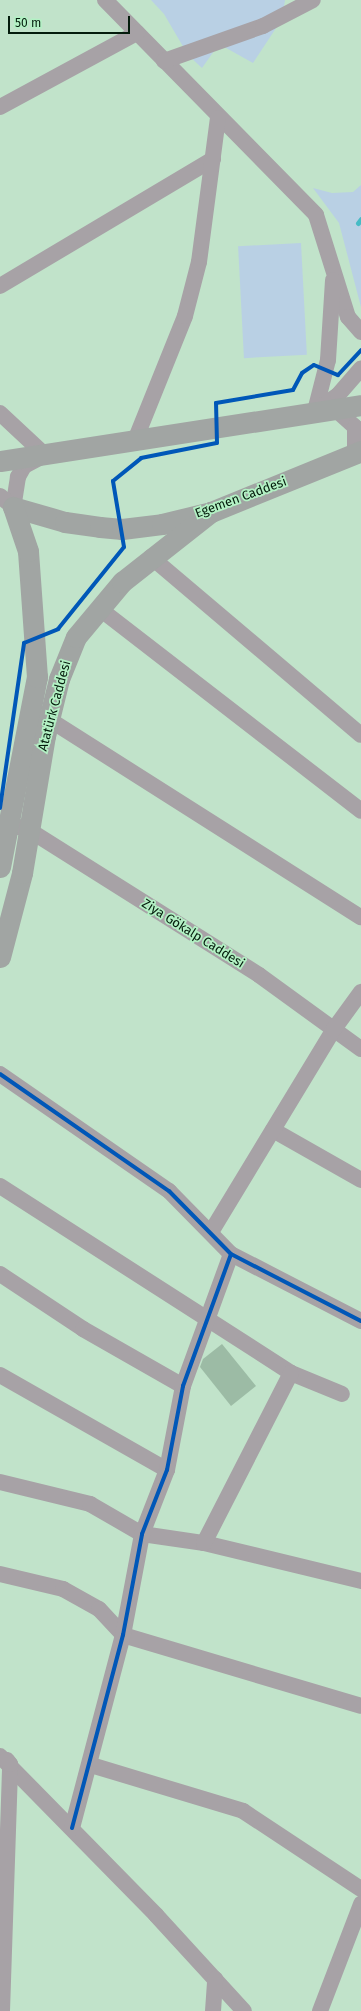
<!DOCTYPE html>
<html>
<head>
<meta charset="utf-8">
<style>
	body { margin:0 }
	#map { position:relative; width:361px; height:2011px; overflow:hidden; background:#c1e3ca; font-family:"Fira Sans",sans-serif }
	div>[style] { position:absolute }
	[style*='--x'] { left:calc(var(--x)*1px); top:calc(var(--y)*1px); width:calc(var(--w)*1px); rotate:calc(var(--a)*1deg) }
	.green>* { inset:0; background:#b9d0e4; transform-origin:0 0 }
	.stream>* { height:5px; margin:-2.5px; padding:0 2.5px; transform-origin:2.5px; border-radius:2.5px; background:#46bbc5 }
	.building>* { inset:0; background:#9cbba5 }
	.minor>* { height:16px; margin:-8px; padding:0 8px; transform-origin:8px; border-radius:8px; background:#a7a2a6 }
	.major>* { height:21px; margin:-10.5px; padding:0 10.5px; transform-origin:10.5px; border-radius:10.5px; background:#a1a5a3 }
	.cycleway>* { height:4px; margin:-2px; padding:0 2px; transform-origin:2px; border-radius:2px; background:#0057b8 }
	span { translate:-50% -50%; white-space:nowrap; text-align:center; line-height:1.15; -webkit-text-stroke:3.5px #b3f1c4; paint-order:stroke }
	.street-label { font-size:13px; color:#041c0c }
	.scale { position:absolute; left:8px; top:16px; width:122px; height:18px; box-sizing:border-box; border:2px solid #041c0c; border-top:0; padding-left:5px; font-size:12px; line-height:14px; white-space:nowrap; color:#041c0c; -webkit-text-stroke:3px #b3f1c4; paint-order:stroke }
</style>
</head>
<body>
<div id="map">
	<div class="green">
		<i style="clip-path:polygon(151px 0,285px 0,282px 19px,253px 63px,219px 44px,202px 68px,188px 55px,164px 14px)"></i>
		<i style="clip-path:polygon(361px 185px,361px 307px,339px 223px,313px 188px,332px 193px,353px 192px)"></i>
		<i style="left:301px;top:243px;width:112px;height:63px;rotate:87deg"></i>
	</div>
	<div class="stream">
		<i style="--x:358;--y:223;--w:5;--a:-53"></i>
	</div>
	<div class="building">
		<i style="clip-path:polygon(222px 1344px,256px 1386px,231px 1406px,200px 1367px,203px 1359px)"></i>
	</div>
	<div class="minor">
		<i style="--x:105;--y:0;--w:301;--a:45.5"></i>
		<i style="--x:316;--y:215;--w:107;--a:72.6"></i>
		<i style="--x:348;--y:317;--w:20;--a:49"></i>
		<i style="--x:164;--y:61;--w:105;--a:-19.5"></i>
		<i style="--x:263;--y:26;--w:56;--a:-27.5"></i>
		<i style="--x:0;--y:107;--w:156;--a:-28.4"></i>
		<i style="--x:0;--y:286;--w:248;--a:-30.8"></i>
		<i style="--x:334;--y:408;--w:28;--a:42"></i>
		<i style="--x:355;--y:427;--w:26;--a:90"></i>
		<i style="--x:315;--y:411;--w:53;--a:-75.7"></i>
		<i style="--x:328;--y:360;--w:80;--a:-86.4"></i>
		<i style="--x:315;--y:411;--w:28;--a:-35"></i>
		<i style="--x:338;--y:395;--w:35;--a:-49"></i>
		<i style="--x:0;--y:413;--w:62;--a:43"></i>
		<i style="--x:45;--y:455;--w:24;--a:152"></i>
		<i style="--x:24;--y:466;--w:13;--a:119"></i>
		<i style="--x:18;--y:477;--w:30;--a:99"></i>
		<i style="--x:136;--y:438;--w:131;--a:-68.1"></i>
		<i style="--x:185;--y:316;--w:56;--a:-75.5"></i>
		<i style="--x:199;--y:262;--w:145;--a:-82.5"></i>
		<i style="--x:0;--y:496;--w:17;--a:40"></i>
		<i style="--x:151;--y:557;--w:275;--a:40.3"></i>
		<i style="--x:100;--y:609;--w:330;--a:37.7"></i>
		<i style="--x:50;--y:720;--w:368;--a:32.4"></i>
		<i style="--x:19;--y:827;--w:10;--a:17"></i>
		<i style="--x:29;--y:830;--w:272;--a:32.2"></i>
		<i style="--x:259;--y:975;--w:126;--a:36"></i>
		<i style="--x:0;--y:1074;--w:206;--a:34.7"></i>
		<i style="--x:169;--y:1191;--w:88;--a:45.5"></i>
		<i style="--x:231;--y:1254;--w:146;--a:27.3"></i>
		<i style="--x:273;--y:1130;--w:101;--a:29.6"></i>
		<i style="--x:0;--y:1186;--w:346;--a:32.7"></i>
		<i style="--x:291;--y:1373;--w:55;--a:22.4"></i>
		<i style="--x:211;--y:1232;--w:237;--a:-58.8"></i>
		<i style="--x:334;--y:1029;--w:46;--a:-53.9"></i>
		<i style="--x:0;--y:1274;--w:100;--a:33.5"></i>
		<i style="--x:83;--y:1329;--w:115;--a:29.7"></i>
		<i style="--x:0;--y:1375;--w:192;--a:29.6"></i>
		<i style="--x:0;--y:1482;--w:93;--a:13.7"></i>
		<i style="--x:90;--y:1504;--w:60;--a:30"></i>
		<i style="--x:142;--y:1534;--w:63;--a:8.3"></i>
		<i style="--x:204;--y:1543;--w:162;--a:13.6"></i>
		<i style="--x:204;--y:1543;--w:191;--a:-62.9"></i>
		<i style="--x:0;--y:1574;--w:65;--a:13.4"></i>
		<i style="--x:63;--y:1589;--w:41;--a:29.1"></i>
		<i style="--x:99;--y:1609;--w:35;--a:47"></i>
		<i style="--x:123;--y:1635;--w:248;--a:16.6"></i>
		<i style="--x:0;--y:1756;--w:223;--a:45.5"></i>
		<i style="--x:156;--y:1915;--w:130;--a:47.5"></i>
		<i style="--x:91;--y:1765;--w:159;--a:16.8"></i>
		<i style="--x:243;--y:1811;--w:141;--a:33.5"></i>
		<i style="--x:72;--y:1828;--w:200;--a:-75.2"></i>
		<i style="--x:123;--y:1635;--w:103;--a:-79.3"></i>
		<i style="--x:142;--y:1534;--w:69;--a:-68.7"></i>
		<i style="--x:167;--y:1470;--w:86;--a:-79.2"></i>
		<i style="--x:183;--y:1386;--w:140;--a:-70"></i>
		<i style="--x:2;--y:2011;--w:247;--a:-88.1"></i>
		<i style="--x:10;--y:1764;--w:5;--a:-127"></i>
		<i style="--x:213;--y:2011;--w:32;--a:-86"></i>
		<i style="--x:320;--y:2011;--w:115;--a:-69"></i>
	</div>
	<div class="major">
		<i style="--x:0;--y:461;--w:365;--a:-8.8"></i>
		<i style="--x:13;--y:507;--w:54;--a:16.1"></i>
		<i style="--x:65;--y:522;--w:35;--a:8"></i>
		<i style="--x:100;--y:527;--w:22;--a:5"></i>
		<i style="--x:122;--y:529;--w:40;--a:-7.1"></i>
		<i style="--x:162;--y:524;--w:50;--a:-13.8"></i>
		<i style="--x:211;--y:512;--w:162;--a:-22.1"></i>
		<i style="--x:0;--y:867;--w:194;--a:-79"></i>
		<i style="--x:37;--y:677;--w:126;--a:-94.1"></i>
		<i style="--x:28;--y:551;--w:46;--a:-108.8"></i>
		<i style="--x:0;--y:957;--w:87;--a:-75.3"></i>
		<i style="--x:22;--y:873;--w:139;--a:-80.5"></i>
		<i style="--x:45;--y:736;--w:59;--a:-76.2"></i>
		<i style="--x:59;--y:679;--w:45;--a:-68"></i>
		<i style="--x:76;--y:637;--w:72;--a:-50.1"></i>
		<i style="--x:122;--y:582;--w:113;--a:-38.2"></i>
	</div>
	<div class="cycleway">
		<i style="--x:0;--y:808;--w:167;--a:-81.7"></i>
		<i style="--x:24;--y:643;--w:37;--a:-22"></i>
		<i style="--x:58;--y:629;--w:105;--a:-51.2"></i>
		<i style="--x:124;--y:547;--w:67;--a:-99.5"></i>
		<i style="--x:113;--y:481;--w:36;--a:-39"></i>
		<i style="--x:141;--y:458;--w:77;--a:-11.2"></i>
		<i style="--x:217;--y:443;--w:40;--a:-91.4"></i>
		<i style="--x:216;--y:403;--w:78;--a:-9.6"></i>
		<i style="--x:293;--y:390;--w:19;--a:-62"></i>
		<i style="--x:302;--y:373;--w:14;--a:-34"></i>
		<i style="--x:314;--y:365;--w:26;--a:23"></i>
		<i style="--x:338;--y:375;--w:34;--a:-47"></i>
		<i style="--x:0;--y:1074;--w:206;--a:34.7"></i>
		<i style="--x:169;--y:1191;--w:88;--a:45.5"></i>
		<i style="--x:231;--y:1254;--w:146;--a:27.3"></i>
		<i style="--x:72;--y:1828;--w:200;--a:-75.2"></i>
		<i style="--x:123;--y:1635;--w:103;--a:-79.3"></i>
		<i style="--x:142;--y:1534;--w:69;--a:-68.7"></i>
		<i style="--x:167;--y:1470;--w:86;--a:-79.2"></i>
		<i style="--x:183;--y:1386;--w:140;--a:-70"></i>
	</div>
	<div class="street-label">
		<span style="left:241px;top:498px;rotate:-20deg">Egemen Caddesi</span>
		<span style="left:55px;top:706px;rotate:-75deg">Atatürk Caddesi</span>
		<span style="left:193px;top:934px;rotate:32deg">Ziya Gökalp Caddesi</span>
	</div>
	<div class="scale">50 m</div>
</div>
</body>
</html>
